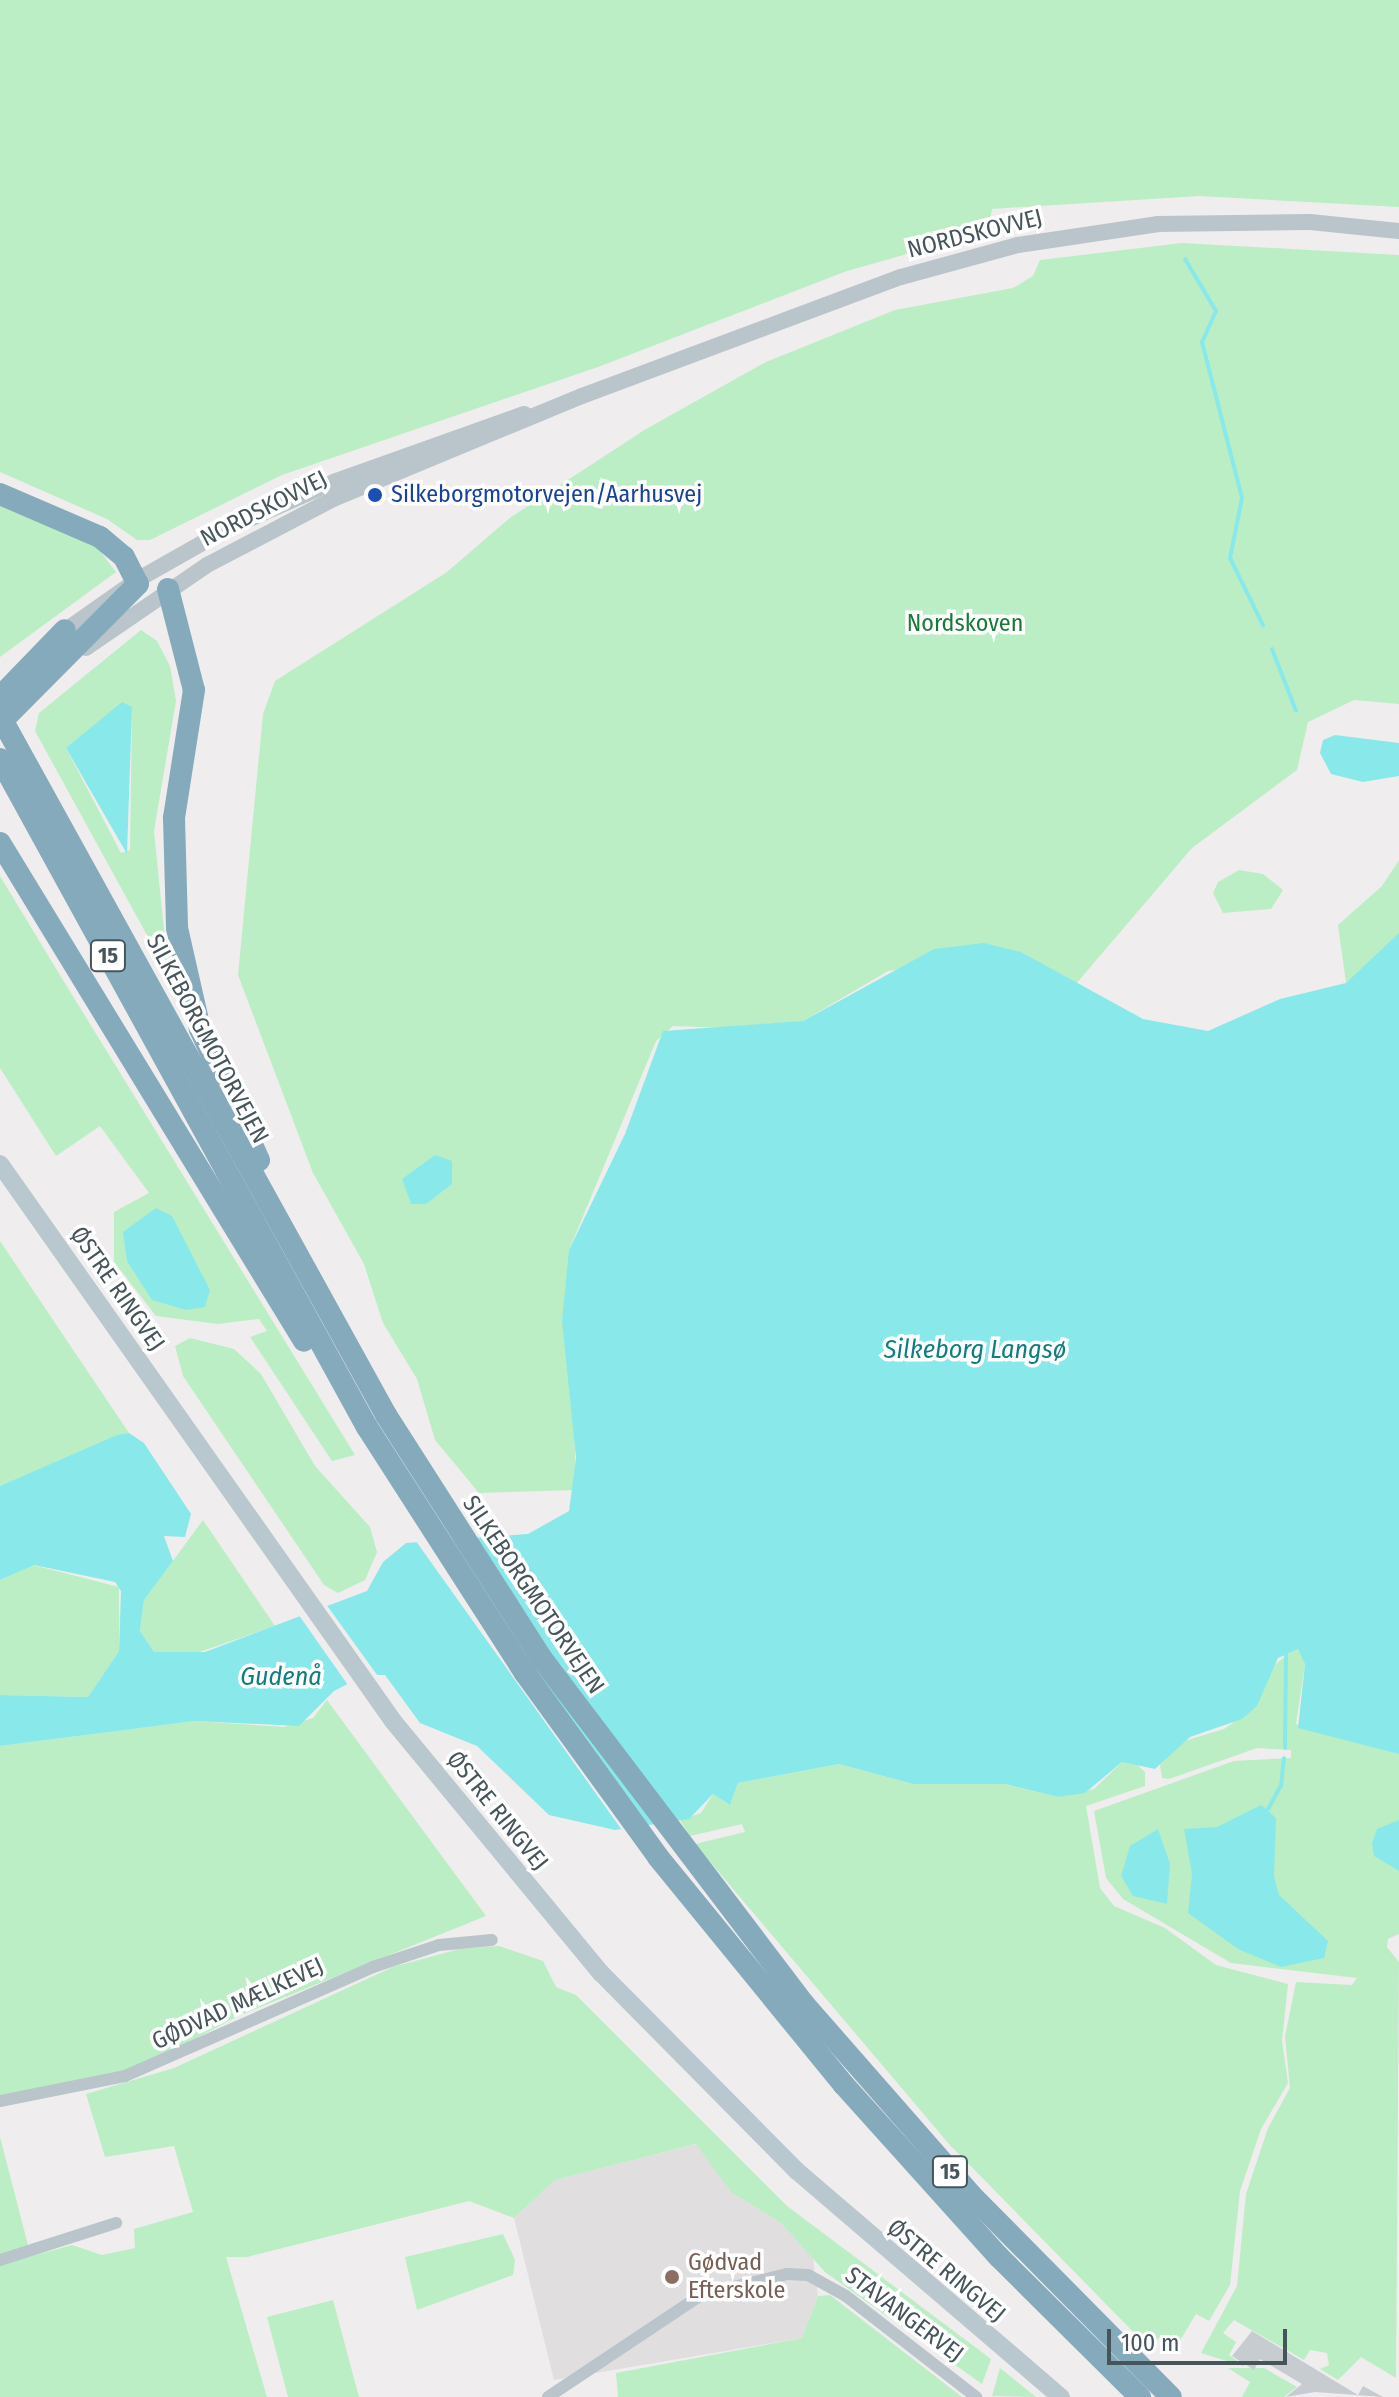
<!DOCTYPE html>
<html>
<head>
<meta charset="utf-8">
<style>
	body { margin:0 }
	#map { position:relative; width:1399px; height:2397px; overflow:hidden; background:#f0edee; font-family:"Fira Sans Condensed",sans-serif }
	div>[style] { position:absolute }
	[style*='--x'] { left:calc(var(--x)*1px); top:calc(var(--y)*1px); width:calc(var(--w)*1px); rotate:calc(var(--a)*1deg) }
	.education>* { inset:0; background:#e1dedf }
	.green>* { inset:0; background:#bbeec5 }
	.water>* { inset:0; background:#89e9ea }
	.pier>* { inset:0; background:#f0edee }
	.stream>* { height:4px; margin:-2px; padding:0 2px; transform-origin:2px; border-radius:2px; background:#89e9ea }
	.building>* { inset:0; background:#c7ccd0 }
	.minor>* { height:12px; margin:-6px; padding:0 6px; transform-origin:6px; border-radius:6px; background:#b9c5ca }
	.tertiary>* { height:16px; margin:-8px; padding:0 8px; transform-origin:8px; border-radius:8px; background:#b9c5ca }
	.secondary>* { height:18px; margin:-9px; padding:0 9px; transform-origin:9px; border-radius:9px; background:#b9c8cf }
	.motorway>* { height:22px; margin:-11px; padding:0 11px; transform-origin:11px; border-radius:11px; background:#85aabc }
	.dots>* { width:22px; height:22px; translate:-50% -50%; box-sizing:border-box; border:4px solid #fff; border-radius:50% }
	span { translate:-50% -50%; white-space:nowrap; text-align:center; line-height:1.15; -webkit-text-stroke:7px #fff; paint-order:stroke }
	.shield-label span { padding:2px 6px; background:#fff; border:2px solid; border-radius:6px; -webkit-text-stroke-width:0 }
	.shield-label { font-size:22px; color:#46555a; font-weight:700 }
	.street-label { font-size:24px; color:#46555a }
	.transit-label { font-size:24px; color:#164399 }
	.left { translate:0 -50%; text-align:left }
	.park-label { font-size:24px; color:#187a36 }
	.education-label { font-size:24px; color:#785e54 }
	.water-label { font-size:26px; color:#0f7e80; font-style:italic }
	.scale { position:absolute; left:1107px; top:2329px; width:180px; height:36px; box-sizing:border-box; border:4px solid #46555a; border-top:0; padding-left:10px; font-size:24px; line-height:28px; white-space:nowrap; color:#46555a; -webkit-text-stroke:6px #fff; paint-order:stroke }
</style>
</head>
<body>
<div id="map">
	<div class="education">
		<i style="clip-path:polygon(697px 2144px,731px 2192px,781px 2223px,813px 2258px,818px 2296px,802px 2338px,554px 2380px,514px 2218px,555px 2180px)"></i>
	</div>
	<div class="green">
		<i style="clip-path:polygon(0 0,1399px 0,1399px 207px,1199px 196px,992px 209px,988px 231px,847px 271px,598px 367px,282px 475px,150px 540px,137px 540px,107px 519px,0 472px)"></i>
		<i style="clip-path:polygon(1182px 243px,1399px 255px,1399px 704px,1354px 700px,1308px 722px,1297px 770px,1192px 848px,1075px 985px,1021px 952px,888px 971px,803px 1021px,754px 1029px,673px 1026px,656px 1041px,569px 1250px,576px 1490px,479px 1493px,435px 1440px,417px 1379px,383px 1323px,364px 1264px,313px 1173px,238px 975px,263px 714px,275px 681px,447px 572px,511px 517px,646px 429px,766px 362px,895px 310px,1013px 288px,1033px 276px,1040px 260px)"></i>
		<i style="clip-path:polygon(0 501px,96px 546px,116px 572px,0 657px)"></i>
		<i style="clip-path:polygon(evenodd,141px 630px,157px 641px,170px 666px,176px 701px,154px 831px,167px 960px,159px 957px,35px 731px,39px 713px,141px 630px,132px 707px,130px 850px,121px 853px,66px 748px,132px 707px)"></i>
		<i style="clip-path:polygon(1399px 860px,1399px 965px,1368px 968px,1346px 983px,1338px 925px,1382px 886px)"></i>
		<i style="clip-path:polygon(1239px 870px,1263px 874px,1283px 890px,1271px 909px,1223px 913px,1213px 893px,1218px 882px)"></i>
		<i style="clip-path:polygon(0 876px,55px 967px,355px 1455px,332px 1461px,250px 1337px,267px 1331px,259px 1319px,218px 1324px,156px 1316px,114px 1262px,114px 1212px,149px 1193px,100px 1126px,56px 1156px,0 1068px)"></i>
		<i style="clip-path:polygon(0 1241px,129px 1433px,0 1486px)"></i>
		<i style="clip-path:polygon(190px 1338px,234px 1349px,261px 1374px,315px 1466px,370px 1527px,377px 1552px,365px 1580px,338px 1593px,324px 1585px,183px 1376px,175px 1346px)"></i>
		<i style="clip-path:polygon(203px 1520px,275px 1626px,194px 1654px,154px 1652px,140px 1631px,144px 1600px)"></i>
		<i style="clip-path:polygon(33px 1565px,119px 1587px,119px 1651px,88px 1697px,0 1695px,0 1580px)"></i>
		<i style="clip-path:polygon(1294px 1649px,1302px 1650px,1305px 1664px,1296px 1724px,1399px 1754px,1399px 1934px,1388px 1939px,1387px 1947px,1399px 1962px,1396px 2378px,1361px 2357px,1338px 2380px,1320px 2369px,1329px 2365px,1327px 2353px,1310px 2350px,1304px 2360px,1234px 2320px,1223px 2333px,1236px 2342px,1229px 2355px,1246px 2367px,1201px 2353px,1237px 2286px,1246px 2194px,1268px 2128px,1290px 2088px,1285px 2036px,1296px 1982px,1352px 1985px,1357px 1978px,1231px 1963px,1123px 1899px,1106px 1878px,1094px 1811px,1234px 1761px,1291px 1758px,1291px 1750px,1257px 1748px,1169px 1779px,1162px 1778px,1160px 1765px,1181px 1742px,1224px 1729px,1257px 1706px,1271px 1668px)"></i>
		<i style="clip-path:polygon(327px 1700px,486px 1916px,238px 2016px,148px 2064px,79px 2084px,0 2095px,0 1746px,195px 1721px,284px 1727px,313px 1718px)"></i>
		<i style="clip-path:polygon(1122px 1762px,1134px 1762px,1145px 1772px,1145px 1786px,1086px 1806px,1100px 1888px,1114px 1906px,1165px 1928px,1216px 1965px,1288px 1984px,1282px 2041px,1288px 2083px,1261px 2129px,1240px 2191px,1230px 2285px,1209px 2321px,1196px 2314px,1175px 2349px,1161px 2335px,1150px 2349px,949px 2144px,695px 1844px,745px 1832px,742px 1824px,690px 1836px,680px 1820px,701px 1813px,713px 1794px,730px 1805px,738px 1783px,839px 1764px,913px 1784px,1004px 1784px,1058px 1797px,1094px 1789px)"></i>
		<i style="clip-path:polygon(499px 1946px,543px 1961px,556px 1987px,576px 1995px,787px 2206px,991px 2359px,982px 2384px,825px 2272px,781px 2223px,731px 2192px,696px 2144px,555px 2180px,514px 2218px,469px 2201px,247px 2257px,226px 2257px,267px 2397px,0 2397px,0 2265px,72px 2245px,102px 2255px,135px 2248px,134px 2229px,193px 2212px,174px 2146px,105px 2157px,86px 2094px,174px 2068px,393px 1967px,459px 1949px)"></i>
		<i style="clip-path:polygon(0 2137px,28px 2245px,0 2254px)"></i>
		<i style="clip-path:polygon(503px 2234px,515px 2260px,513px 2275px,417px 2310px,405px 2257px)"></i>
		<i style="clip-path:polygon(830px 2295px,962px 2397px,618px 2397px,616px 2373px,802px 2338px,818px 2296px)"></i>
		<i style="clip-path:polygon(333px 2300px,359px 2397px,288px 2397px,267px 2317px)"></i>
		<i style="clip-path:polygon(1000px 2368px,1036px 2397px,992px 2396px)"></i>
		<i style="clip-path:polygon(1228px 2368px,1264px 2368px,1297px 2387px,1284px 2397px,1242px 2397px,1250px 2382px)"></i>
	</div>
	<div class="water">
		<i style="clip-path:polygon(122px 702px,132px 707px,127px 854px,66px 748px)"></i>
		<i style="clip-path:polygon(1335px 735px,1399px 743px,1399px 776px,1363px 782px,1331px 774px,1320px 753px,1323px 740px)"></i>
		<i style="clip-path:polygon(1399px 933px,1399px 1754px,1298px 1728px,1305px 1664px,1298px 1649px,1278px 1658px,1257px 1706px,1242px 1719px,1190px 1737px,1155px 1769px,1122px 1762px,1085px 1793px,1058px 1797px,1005px 1784px,913px 1784px,839px 1764px,738px 1783px,730px 1805px,713px 1794px,689px 1819px,615px 1830px,549px 1815px,477px 1746px,420px 1723px,385px 1675px,365px 1675px,334px 1691px,299px 1726px,195px 1721px,0 1746px,0 1695px,88px 1697px,119px 1651px,121px 1591px,115px 1582px,34px 1565px,0 1580px,0 1486px,117px 1435px,129px 1433px,144px 1443px,191px 1514px,185px 1537px,164px 1536px,173px 1561px,144px 1600px,140px 1631px,154px 1652px,205px 1652px,367px 1591px,383px 1562px,406px 1543px,528px 1534px,569px 1511px,576px 1458px,562px 1321px,569px 1250px,625px 1134px,663px 1031px,803px 1021px,934px 949px,984px 943px,1021px 952px,1143px 1019px,1208px 1031px,1280px 999px,1346px 983px)"></i>
		<i style="clip-path:polygon(435px 1155px,452px 1161px,452px 1184px,426px 1204px,411px 1204px,402px 1179px)"></i>
		<i style="clip-path:polygon(156px 1208px,172px 1216px,210px 1290px,205px 1307px,186px 1310px,152px 1300px,127px 1261px,123px 1232px)"></i>
		<i style="clip-path:polygon(1261px 1805px,1276px 1818px,1274px 1876px,1279px 1895px,1328px 1941px,1324px 1958px,1281px 1967px,1238px 1949px,1188px 1913px,1192px 1874px,1184px 1829px,1217px 1827px)"></i>
		<i style="clip-path:polygon(1399px 1820px,1399px 1871px,1374px 1856px,1372px 1844px,1377px 1829px)"></i>
		<i style="clip-path:polygon(1158px 1829px,1170px 1864px,1167px 1904px,1133px 1896px,1121px 1876px,1130px 1846px)"></i>
	</div>
	<div class="pier">
		<i style="clip-path:polygon(445px 1535px,531px 1666px,648px 1829px,624px 1833px,413px 1537px)"></i>
		<i style="clip-path:polygon(323px 1600px,380px 1679px,350px 1688px,296px 1611px)"></i>
	</div>
	<div class="stream">
		<i style="--x:1185;--y:259;--w:61;--a:59.2"></i>
		<i style="--x:1216;--y:311;--w:34;--a:114"></i>
		<i style="--x:1202;--y:342;--w:161;--a:75.6"></i>
		<i style="--x:1242;--y:498;--w:61;--a:101.3"></i>
		<i style="--x:1230;--y:558;--w:75;--a:63.8"></i>
		<i style="--x:1272;--y:649;--w:66;--a:68.8"></i>
		<i style="--x:1285;--y:1748;--w:95;--a:-89.4"></i>
		<i style="--x:1268;--y:1809;--w:26;--a:-61"></i>
		<i style="--x:1281;--y:1786;--w:28;--a:-84"></i>
	</div>
	<div class="building">
		<i style="clip-path:polygon(1252px 2331px,1358px 2395px,1363px 2386px,1383px 2397px,1315px 2392px,1286px 2397px,1302px 2384px,1260px 2359px,1254px 2370px,1232px 2356px)"></i>
	</div>
	<div class="minor">
		<i style="--x:0;--y:2101;--w:127;--a:-11.3"></i>
		<i style="--x:125;--y:2076;--w:271;--a:-23.7"></i>
		<i style="--x:373;--y:1967;--w:70;--a:-18.4"></i>
		<i style="--x:439;--y:1945;--w:53;--a:-5.4"></i>
		<i style="--x:0;--y:2260;--w:122;--a:-17.7"></i>
		<i style="--x:548;--y:2397;--w:184;--a:-33.7"></i>
		<i style="--x:701;--y:2295;--w:89;--a:-13.7"></i>
		<i style="--x:787;--y:2274;--w:21;--a:3"></i>
		<i style="--x:808;--y:2275;--w:43;--a:28.9"></i>
		<i style="--x:846;--y:2296;--w:165;--a:37.8"></i>
	</div>
	<div class="tertiary">
		<i style="--x:56;--y:637;--w:99;--a:-35.1"></i>
		<i style="--x:137;--y:580;--w:103;--a:-29.5"></i>
		<i style="--x:227;--y:529;--w:119;--a:-23.8"></i>
		<i style="--x:336;--y:481;--w:200;--a:-19.6"></i>
		<i style="--x:86;--y:648;--w:147;--a:-34.4"></i>
		<i style="--x:207;--y:565;--w:142;--a:-27.6"></i>
		<i style="--x:333;--y:499;--w:269;--a:-22.5"></i>
		<i style="--x:582;--y:396;--w:340;--a:-20.5"></i>
		<i style="--x:901;--y:277;--w:121;--a:-15.3"></i>
		<i style="--x:1018;--y:245;--w:142;--a:-8.5"></i>
		<i style="--x:1158;--y:224;--w:152;--a:-0.8"></i>
		<i style="--x:1310;--y:222;--w:89;--a:5.8"></i>
	</div>
	<div class="secondary">
		<i style="--x:0;--y:1164;--w:682;--a:54.79"></i>
		<i style="--x:393;--y:1721;--w:327;--a:50.5"></i>
		<i style="--x:601;--y:1973;--w:279;--a:45.3"></i>
		<i style="--x:797;--y:2171;--w:348;--a:40.6"></i>
	</div>
	<div class="motorway">
		<i style="--x:0;--y:494;--w:109;--a:23.3"></i>
		<i style="--x:100;--y:537;--w:31;--a:40"></i>
		<i style="--x:124;--y:557;--w:30;--a:63"></i>
		<i style="--x:138;--y:584;--w:190;--a:134.8"></i>
		<i style="--x:168;--y:589;--w:104;--a:75.6"></i>
		<i style="--x:194;--y:690;--w:130;--a:98.9"></i>
		<i style="--x:174;--y:818;--w:110;--a:88.4"></i>
		<i style="--x:177;--y:928;--w:104;--a:77.2"></i>
		<i style="--x:200;--y:1029;--w:144;--a:65.8"></i>
		<i style="--x:0;--y:697;--w:93;--a:-45.9"></i>
		<i style="--x:0;--y:716;--w:798;--a:61.09"></i>
		<i style="--x:386;--y:1415;--w:290;--a:57.4"></i>
		<i style="--x:542;--y:1659;--w:432;--a:52.8"></i>
		<i style="--x:803;--y:2003;--w:255;--a:48.8"></i>
		<i style="--x:971;--y:2195;--w:284;--a:45.3"></i>
		<i style="--x:0;--y:759;--w:762;--a:61.22"></i>
		<i style="--x:367;--y:1427;--w:292;--a:57.3"></i>
		<i style="--x:525;--y:1673;--w:227;--a:54.1"></i>
		<i style="--x:658;--y:1857;--w:294;--a:50.8"></i>
		<i style="--x:844;--y:2085;--w:232;--a:48"></i>
		<i style="--x:999;--y:2257;--w:199;--a:44.8"></i>
		<i style="--x:0;--y:843;--w:583;--a:58.6"></i>
	</div>
	<div class="dots">
		<i style="left:375px;top:495px;background:#1a4fb4"></i>
		<i style="left:672px;top:2277px;background:#8d6e63"></i>
	</div>
	<div class="shield-label">
		<span style="left:108px;top:956px">15</span>
		<span style="left:950px;top:2172px">15</span>
	</div>
	<div class="street-label">
		<span style="left:975px;top:234px;rotate:-14deg">NORDSKOVVEJ</span>
		<span style="left:264px;top:509px;rotate:-27deg">NORDSKOVVEJ</span>
		<span style="left:207px;top:1039px;rotate:62deg">SILKEBORGMOTORVEJEN</span>
		<span style="left:117px;top:1289px;rotate:55deg">ØSTRE RINGVEJ</span>
		<span style="left:533px;top:1595px;rotate:56deg">SILKEBORGMOTORVEJEN</span>
		<span style="left:497px;top:1811px;rotate:51deg">ØSTRE RINGVEJ</span>
		<span style="left:238px;top:2004px;rotate:-25deg">GØDVAD MÆLKEVEJ</span>
		<span style="left:946px;top:2271px;rotate:40deg">ØSTRE RINGVEJ</span>
		<span style="left:904px;top:2315px;rotate:37deg">STAVANGERVEJ</span>
	</div>
	<div class="transit-label">
		<span class="left" style="left:391px;top:495px">Silkeborgmotorvejen/Aarhusvej</span>
	</div>
	<div class="park-label">
		<span style="left:965px;top:624px">Nordskoven</span>
	</div>
	<div class="education-label">
		<span class="left" style="left:688px;top:2277px">Gødvad<br>Efterskole</span>
	</div>
	<div class="water-label">
		<span style="left:975px;top:1350px">Silkeborg Langsø</span>
		<span style="left:281px;top:1677px">Gudenå</span>
	</div>
	<div class="scale">100 m</div>
</div>
</body>
</html>
